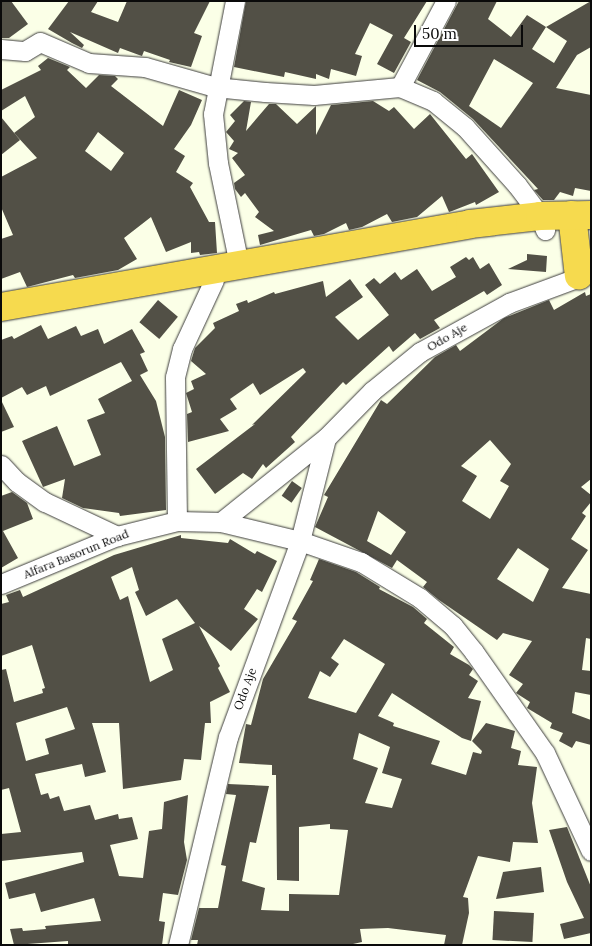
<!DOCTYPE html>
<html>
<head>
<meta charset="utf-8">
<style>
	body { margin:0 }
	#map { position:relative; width:592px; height:946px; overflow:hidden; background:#fbffe7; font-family:Lora,serif }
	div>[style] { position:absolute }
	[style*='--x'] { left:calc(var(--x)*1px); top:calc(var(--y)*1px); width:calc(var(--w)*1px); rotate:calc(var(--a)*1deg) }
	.building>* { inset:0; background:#525046; transform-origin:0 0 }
	.roads { filter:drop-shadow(0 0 1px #3d3d3d) drop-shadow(0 0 1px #3d3d3d) }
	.minor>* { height:19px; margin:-9.5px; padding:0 9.5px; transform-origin:9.5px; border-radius:9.5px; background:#fff }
	.highway>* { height:28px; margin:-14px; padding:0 14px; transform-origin:14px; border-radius:14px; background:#f6da4e }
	span { translate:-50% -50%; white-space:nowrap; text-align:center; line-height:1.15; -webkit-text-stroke:5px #fff; paint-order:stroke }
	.street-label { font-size:12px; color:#0a0a0a }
	.frame { position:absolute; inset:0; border:2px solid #0a0a0a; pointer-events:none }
	.scale { position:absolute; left:414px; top:25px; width:109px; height:22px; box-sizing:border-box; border:2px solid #0a0a0a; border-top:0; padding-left:6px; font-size:15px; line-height:18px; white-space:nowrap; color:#0a0a0a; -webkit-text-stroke:4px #fff; paint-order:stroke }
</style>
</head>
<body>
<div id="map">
	<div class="building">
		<i style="clip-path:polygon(1px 1px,11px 1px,28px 24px,9px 38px,1px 38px)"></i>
		<i style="clip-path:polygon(69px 1px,98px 1px,91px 12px,118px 22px,127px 1px,210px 1px,194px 33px,202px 36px,191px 67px,169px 62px,170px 60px,144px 51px,142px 56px,139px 55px,120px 48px,118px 53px,70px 32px,84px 45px,82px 48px,72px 43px,48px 29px)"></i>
		<i style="clip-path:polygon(246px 1px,427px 1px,404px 38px,411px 42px,394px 73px,377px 64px,393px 35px,370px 23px,355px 54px,362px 56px,356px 76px,331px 69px,329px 79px,316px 74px,316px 79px,285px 72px,284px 77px,234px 67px)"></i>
		<i style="clip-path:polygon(evenodd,459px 1px,497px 1px,488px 19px,511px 37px,527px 15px,546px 27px,532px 49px,554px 63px,567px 41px,546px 27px,591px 1px,591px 47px,577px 55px,556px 88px,591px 95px,591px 191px,575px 188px,573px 196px,560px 192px,554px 200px,543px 200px,534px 190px,538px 189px,473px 119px,440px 92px,417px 80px,459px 1px,494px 59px,533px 83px,501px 128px,469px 106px,494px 59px)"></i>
		<i style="clip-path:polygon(evenodd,48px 58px,70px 67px,67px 70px,86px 88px,99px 75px,115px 76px,118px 79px,111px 86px,163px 126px,179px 90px,202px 100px,191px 125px,174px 149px,185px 156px,176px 172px,193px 183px,190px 187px,209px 222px,215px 222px,217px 253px,200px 255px,199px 252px,191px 253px,191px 242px,166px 252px,151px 217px,124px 238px,137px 259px,118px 270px,75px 278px,73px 275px,27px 287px,20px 272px,1px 279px,1px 239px,13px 235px,1px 207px,1px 177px,37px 158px,14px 133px,35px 117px,25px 96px,1px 111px,1px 90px,41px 70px,38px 66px,48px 58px,98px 132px,124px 153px,111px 171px,85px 151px,98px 132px)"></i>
		<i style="clip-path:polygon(244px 101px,251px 102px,246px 131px,269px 104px,276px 104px,297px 124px,316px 106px,316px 135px,331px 105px,373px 101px,389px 111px,394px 107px,414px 129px,430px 114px,466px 159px,472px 154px,499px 192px,476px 205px,475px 202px,452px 211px,449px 212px,442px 196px,417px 217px,392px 222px,387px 214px,362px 227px,349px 230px,346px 223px,324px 234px,314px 236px,311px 230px,260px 245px,258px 235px,274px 231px,255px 217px,259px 212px,245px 193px,241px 197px,235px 189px,234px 183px,245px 175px,232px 158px,238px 153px,229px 149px,234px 141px,226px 132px,235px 121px,230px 115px)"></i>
		<i style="clip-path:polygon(1px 117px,20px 140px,1px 155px)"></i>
		<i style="clip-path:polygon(527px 254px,547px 256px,546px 272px,508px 269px,527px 260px)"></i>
		<i style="clip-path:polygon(466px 257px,469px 260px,473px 257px,480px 269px,489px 263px,502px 285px,487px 295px,484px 291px,434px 320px,440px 328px,420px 339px,415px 333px,393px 352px,389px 346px,346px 385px,343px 382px,291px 437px,295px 442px,266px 468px,263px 464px,252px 479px,243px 473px,215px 494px,196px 469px,255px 424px,252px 425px,306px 372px,303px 368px,260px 395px,253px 383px,230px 399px,237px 409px,220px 419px,229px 431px,188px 442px,187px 414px,192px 412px,186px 393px,194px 389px,191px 381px,206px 374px,191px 361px,195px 348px,215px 328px,213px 323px,239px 311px,236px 304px,247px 300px,248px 303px,274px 292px,275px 294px,323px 281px,326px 297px,350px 279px,363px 297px,335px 317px,358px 340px,389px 315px,365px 285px,374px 278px,380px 284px,395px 272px,401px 280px,417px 269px,432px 291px,456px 277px,450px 267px)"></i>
		<i style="clip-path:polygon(evenodd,585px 292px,586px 296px,591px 294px,591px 479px,581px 487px,591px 495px,591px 502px,582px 513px,586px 516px,571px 539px,588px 550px,562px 588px,591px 594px,591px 639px,586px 638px,582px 670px,591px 671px,591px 695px,575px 692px,572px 713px,591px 720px,591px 745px,576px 741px,572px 748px,559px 741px,563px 733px,550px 728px,552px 723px,527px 708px,530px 702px,516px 693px,523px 684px,509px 675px,532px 641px,503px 633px,497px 640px,439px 600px,423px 587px,427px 582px,397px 560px,392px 568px,315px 527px,328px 497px,324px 495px,381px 400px,387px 404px,435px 357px,456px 345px,460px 351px,504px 318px,549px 300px,554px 310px,585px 292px,490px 440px,511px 464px,500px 481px,509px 486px,490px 519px,462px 501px,477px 476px,461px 466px,490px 440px,585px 292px,378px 511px,406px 532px,391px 555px,367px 541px,378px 511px,585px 292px,518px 548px,549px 569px,533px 602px,497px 579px,518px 548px)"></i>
		<i style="left:158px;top:300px;width:26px;height:29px;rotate:40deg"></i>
		<i style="clip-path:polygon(41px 325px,48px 339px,76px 326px,81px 336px,98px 329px,104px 344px,132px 329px,145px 352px,140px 354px,148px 371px,140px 375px,156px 401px,165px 437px,166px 510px,120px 516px,119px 513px,83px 508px,62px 498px,65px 479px,43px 487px,22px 441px,57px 426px,74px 466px,101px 455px,87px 420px,105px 413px,98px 399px,132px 381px,121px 362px,50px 396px,46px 386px,27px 395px,22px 387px,1px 398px,1px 340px,12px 336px,14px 339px)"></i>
		<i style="clip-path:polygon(1px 400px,14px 427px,1px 432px)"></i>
		<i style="left:292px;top:481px;width:12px;height:18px;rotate:35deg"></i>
		<i style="clip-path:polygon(12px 492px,27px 503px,33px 519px,3px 531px,18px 558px,1px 568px,1px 496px)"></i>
		<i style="clip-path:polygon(evenodd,181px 535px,181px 538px,228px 543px,230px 539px,255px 554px,257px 551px,277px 561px,262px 592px,257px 589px,244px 609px,258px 619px,231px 651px,199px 626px,220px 666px,218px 668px,230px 692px,210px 702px,211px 723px,205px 723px,201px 760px,184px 759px,181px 780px,123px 789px,119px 723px,92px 723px,106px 772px,85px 777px,82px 764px,35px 774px,41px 795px,48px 793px,50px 799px,59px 796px,64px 811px,90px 805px,95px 820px,118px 814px,119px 819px,132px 817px,138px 839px,110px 845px,119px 876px,143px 878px,149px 831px,162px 829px,164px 802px,188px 795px,184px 842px,187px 860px,178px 895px,163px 893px,159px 921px,165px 922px,162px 945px,68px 945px,68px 941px,14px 945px,10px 929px,22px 928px,23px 931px,46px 929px,45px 926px,101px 921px,94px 898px,41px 912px,35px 893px,9px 899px,5px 883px,84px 862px,82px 852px,1px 861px,1px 834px,21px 832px,9px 788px,1px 790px,1px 670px,6px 669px,14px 702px,43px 693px,42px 689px,45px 688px,32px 645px,1px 656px,1px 604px,9px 602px,6px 595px,20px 590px,23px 597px,114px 555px,181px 535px,132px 567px,139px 590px,135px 592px,146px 616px,177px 599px,195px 623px,162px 639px,173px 670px,150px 682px,128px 596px,120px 600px,111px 577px,132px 567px,181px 535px,67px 707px,75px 729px,45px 739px,49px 754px,26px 761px,16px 723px,67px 707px)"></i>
		<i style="clip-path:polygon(evenodd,319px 559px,356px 572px,380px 587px,379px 589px,413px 607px,427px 619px,424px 623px,454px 647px,450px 654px,469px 665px,473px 669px,469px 675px,478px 681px,468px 698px,481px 701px,471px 741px,462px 738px,392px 693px,378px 716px,394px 723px,393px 726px,440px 741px,431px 764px,466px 775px,473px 752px,481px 754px,482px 751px,472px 741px,486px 723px,515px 731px,511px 748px,521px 751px,518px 765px,537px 767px,532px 803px,538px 843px,513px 842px,510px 862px,478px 856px,463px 897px,468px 898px,469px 913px,462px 945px,444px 945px,446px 935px,388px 928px,360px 929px,362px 942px,353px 944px,197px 945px,198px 940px,191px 940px,199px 908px,218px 908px,226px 866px,221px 865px,236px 795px,226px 794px,228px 784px,269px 786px,256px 843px,250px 842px,242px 881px,265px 888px,261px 910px,289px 911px,289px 894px,339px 895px,348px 830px,330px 829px,330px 824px,299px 827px,299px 881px,277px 880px,276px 775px,272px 775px,272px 765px,239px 763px,246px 724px,251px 725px,263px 679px,297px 621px,292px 619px,313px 581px,310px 580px,319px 559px,344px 639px,385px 664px,356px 713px,308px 698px,320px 671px,330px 677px,339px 664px,331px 658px,344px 639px,319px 559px,359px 733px,390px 747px,382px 773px,402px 779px,392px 808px,365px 803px,378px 768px,353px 759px,359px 733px)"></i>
		<i style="clip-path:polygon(567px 827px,591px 887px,591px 933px,564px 939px,560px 924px,584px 918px,567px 882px,549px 830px)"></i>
		<i style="clip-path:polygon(541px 867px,544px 892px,496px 899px,503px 872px)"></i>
		<i style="left:494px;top:911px;width:40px;height:29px;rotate:3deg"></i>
	</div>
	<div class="roads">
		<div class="minor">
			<i style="--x:235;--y:1;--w:115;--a:101"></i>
			<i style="--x:213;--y:114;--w:49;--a:84.2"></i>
			<i style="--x:218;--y:163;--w:103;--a:78.3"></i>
			<i style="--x:1;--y:49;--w:24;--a:5"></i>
			<i style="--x:25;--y:51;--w:17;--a:-31"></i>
			<i style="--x:40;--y:42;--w:53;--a:23.2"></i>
			<i style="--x:89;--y:63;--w:56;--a:4.1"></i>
			<i style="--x:145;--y:67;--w:73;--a:15.9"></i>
			<i style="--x:215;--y:87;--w:50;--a:5.7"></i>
			<i style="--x:265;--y:92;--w:49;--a:3.5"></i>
			<i style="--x:314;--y:95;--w:86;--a:-5.3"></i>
			<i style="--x:400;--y:87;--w:36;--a:23"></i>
			<i style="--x:433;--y:101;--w:41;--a:39.1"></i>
			<i style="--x:465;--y:127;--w:78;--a:48.1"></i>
			<i style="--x:517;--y:185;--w:39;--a:53"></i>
			<i style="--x:540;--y:216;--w:15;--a:70"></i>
			<i style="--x:400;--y:87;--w:98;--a:-61.9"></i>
			<i style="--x:1;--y:465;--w:23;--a:47"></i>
			<i style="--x:17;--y:482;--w:34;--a:36"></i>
			<i style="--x:45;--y:502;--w:80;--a:25.3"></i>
			<i style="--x:177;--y:521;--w:144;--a:-90.8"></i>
			<i style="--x:175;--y:377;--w:29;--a:-76"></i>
			<i style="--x:182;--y:349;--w:76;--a:-65.1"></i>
			<i style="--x:221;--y:522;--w:134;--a:-38.7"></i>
			<i style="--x:1;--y:584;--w:126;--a:-22.5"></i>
			<i style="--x:117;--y:536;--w:62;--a:-14"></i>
			<i style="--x:177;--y:521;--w:44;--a:1.3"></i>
			<i style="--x:221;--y:522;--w:81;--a:13.5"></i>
			<i style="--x:300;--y:541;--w:65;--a:19"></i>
			<i style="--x:361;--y:562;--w:69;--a:31.4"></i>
			<i style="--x:420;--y:598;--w:43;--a:40.3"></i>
			<i style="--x:453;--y:626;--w:33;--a:51"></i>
			<i style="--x:474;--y:652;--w:123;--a:54.9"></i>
			<i style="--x:545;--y:753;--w:108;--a:64.9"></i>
			<i style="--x:178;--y:945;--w:214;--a:-76.5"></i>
			<i style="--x:228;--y:737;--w:209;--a:-69.8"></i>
			<i style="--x:300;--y:541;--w:106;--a:-75.8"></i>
			<i style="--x:326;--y:438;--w:66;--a:-45.6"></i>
			<i style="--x:372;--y:391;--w:62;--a:-39.1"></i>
			<i style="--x:420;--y:352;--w:102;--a:-28.8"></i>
			<i style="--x:509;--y:303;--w:86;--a:-20.3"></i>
		</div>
		<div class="highway">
			<i style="--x:572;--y:215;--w:61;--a:83.5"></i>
			<i style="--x:1;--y:307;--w:476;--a:-10"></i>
			<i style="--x:470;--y:224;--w:70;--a:-6.5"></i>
			<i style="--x:540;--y:216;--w:51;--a:-1.1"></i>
		</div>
	</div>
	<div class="street-label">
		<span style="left:447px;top:337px;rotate:-30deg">Odo Aje</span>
		<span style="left:76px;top:554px;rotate:-22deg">Alfara Basorun Road</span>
		<span style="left:245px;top:689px;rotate:-70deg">Odo Aje</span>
	</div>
	<div class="frame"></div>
	<div class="scale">50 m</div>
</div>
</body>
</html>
